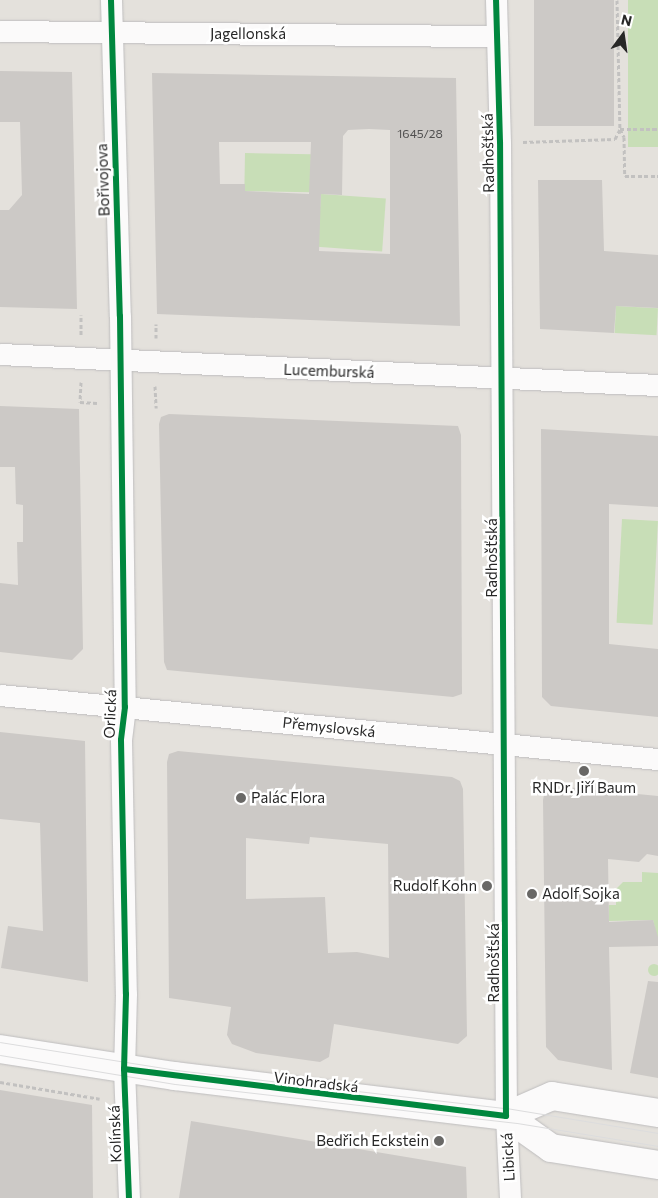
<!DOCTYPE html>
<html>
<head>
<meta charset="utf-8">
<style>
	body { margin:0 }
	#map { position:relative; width:658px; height:1198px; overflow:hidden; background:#e4e1dc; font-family:Commissioner,sans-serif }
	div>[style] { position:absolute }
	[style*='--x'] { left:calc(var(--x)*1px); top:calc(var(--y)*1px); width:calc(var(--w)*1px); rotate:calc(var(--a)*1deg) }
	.green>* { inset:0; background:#c8deb7; transform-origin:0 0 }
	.round { border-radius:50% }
	.building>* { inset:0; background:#ccc9c6; transform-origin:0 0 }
	.path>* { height:3px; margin-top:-1.5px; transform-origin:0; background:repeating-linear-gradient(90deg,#c2c1c0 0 4px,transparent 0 6.5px) }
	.roads { filter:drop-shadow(0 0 1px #bebdbe) drop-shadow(0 0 1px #bebdbe) }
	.street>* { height:21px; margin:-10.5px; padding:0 10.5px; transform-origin:10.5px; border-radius:10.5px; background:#fbfafa }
	.secondary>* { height:28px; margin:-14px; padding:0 14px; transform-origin:14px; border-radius:14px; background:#fbfafa }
	.tram>* { height:1px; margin:-0.5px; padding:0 0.5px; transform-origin:0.5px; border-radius:0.5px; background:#dcdcdd }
	.cycleway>* { height:6px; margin:-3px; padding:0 3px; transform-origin:3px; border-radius:3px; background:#00873e }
	.dots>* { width:14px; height:14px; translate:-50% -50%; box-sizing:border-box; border:2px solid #fff; border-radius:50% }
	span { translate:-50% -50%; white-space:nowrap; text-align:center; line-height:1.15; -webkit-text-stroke:5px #fff; paint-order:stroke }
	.number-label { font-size:12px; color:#515050 }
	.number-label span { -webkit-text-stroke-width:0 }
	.street-label { font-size:15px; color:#272727 }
	.poi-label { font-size:15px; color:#272727 }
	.left { translate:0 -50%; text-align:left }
	.right { translate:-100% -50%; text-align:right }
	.north { position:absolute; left:598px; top:10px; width:50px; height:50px; -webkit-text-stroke:4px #fff; paint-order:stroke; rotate:14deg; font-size:14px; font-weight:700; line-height:20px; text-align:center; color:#272727 }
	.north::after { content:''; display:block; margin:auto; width:18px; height:22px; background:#272727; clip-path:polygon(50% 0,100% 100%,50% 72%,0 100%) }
</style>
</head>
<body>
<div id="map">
	<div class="green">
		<i style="left:628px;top:0;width:30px;height:147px"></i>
		<i style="left:245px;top:153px;width:66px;height:38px;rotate:1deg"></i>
		<i style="left:321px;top:194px;width:65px;height:53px;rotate:4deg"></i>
		<i style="left:616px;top:306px;width:42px;height:27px;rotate:3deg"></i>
		<i style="left:622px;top:519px;width:36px;height:104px;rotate:3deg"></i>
		<i style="clip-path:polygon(642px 872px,658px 873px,658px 942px,653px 920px,609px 921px,609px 905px,616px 905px,616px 889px,623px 882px,642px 882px)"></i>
		<i class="round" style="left:648px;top:964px;width:12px;height:12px"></i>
	</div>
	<div class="building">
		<i style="left:534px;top:0;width:80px;height:126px"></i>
		<i style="clip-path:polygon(0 71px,72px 72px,77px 309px,0 307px,0 210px,9px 210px,22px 195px,20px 122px,0 122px)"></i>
		<i style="clip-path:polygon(evenodd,152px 73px,456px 78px,460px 326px,157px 314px,152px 73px,369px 129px,390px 130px,390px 254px,319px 251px,321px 194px,342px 195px,343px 136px,348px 130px,369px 129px,152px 73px,219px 142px,311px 142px,309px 194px,245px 191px,245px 184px,220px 184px,219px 142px)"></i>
		<i style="clip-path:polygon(538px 180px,602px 180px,604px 251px,658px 255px,658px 308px,616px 306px,614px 333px,540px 329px)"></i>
		<i style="clip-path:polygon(0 406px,79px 409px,83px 649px,72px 660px,0 652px,0 583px,18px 585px,17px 542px,23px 542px,23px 505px,16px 504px,15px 467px,0 467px)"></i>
		<i style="clip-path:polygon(169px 414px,458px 426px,461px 435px,462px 694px,453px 697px,167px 670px,164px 662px,159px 424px,161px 417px)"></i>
		<i style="clip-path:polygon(541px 429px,658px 436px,658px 507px,609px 504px,609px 644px,658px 649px,658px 717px,551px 706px,542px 697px)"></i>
		<i style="clip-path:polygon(0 732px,85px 741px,88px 982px,1px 968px,8px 926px,43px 931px,40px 823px,0 819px)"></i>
		<i style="clip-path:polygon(evenodd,178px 751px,452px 777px,460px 781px,463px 789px,467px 1036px,458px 1044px,334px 1024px,329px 1057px,320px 1062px,256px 1053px,232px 1044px,227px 1035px,231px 1007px,169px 998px,167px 762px,169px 754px,178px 751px,310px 837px,388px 844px,389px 958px,357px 952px,328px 953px,325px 897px,246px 899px,246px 838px,309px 844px,310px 837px)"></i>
		<i style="clip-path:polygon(546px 785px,658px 796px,658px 856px,647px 854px,639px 862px,608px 859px,609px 922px,653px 920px,658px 937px,658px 946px,609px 947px,612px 1070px,558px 1060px,546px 1047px,543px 800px)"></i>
		<i style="clip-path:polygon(648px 981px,658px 982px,658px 1078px,630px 1073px)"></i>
		<i style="clip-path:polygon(0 1090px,92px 1105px,93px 1198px,0 1198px)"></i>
		<i style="clip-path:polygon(191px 1121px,466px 1167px,467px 1198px,179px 1198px)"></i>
	</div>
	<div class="path">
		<i style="--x:617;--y:0;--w:129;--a:88.7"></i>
		<i style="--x:620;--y:129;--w:9;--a:63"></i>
		<i style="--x:624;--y:137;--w:39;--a:89"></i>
		<i style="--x:625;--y:176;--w:33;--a:0"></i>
		<i style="--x:523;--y:142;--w:92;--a:-1.9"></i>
		<i style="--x:615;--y:139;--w:11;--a:-63"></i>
		<i style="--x:620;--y:129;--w:38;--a:0"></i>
		<i style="--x:81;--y:335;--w:20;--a:-90"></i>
		<i style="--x:156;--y:338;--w:14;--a:-90"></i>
		<i style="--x:81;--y:382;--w:20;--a:93"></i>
		<i style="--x:80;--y:402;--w:17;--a:3"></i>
		<i style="--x:155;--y:386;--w:22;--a:87"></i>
		<i style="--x:0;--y:1082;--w:101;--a:9.6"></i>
	</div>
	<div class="roads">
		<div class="street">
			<i style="--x:111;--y:0;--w:316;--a:88.4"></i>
			<i style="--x:120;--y:316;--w:391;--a:89.3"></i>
			<i style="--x:125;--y:707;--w:33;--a:97"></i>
			<i style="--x:121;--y:740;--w:254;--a:88.9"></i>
			<i style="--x:126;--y:994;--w:75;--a:91.5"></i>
			<i style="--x:124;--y:1069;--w:129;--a:87.8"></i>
			<i style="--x:496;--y:0;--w:142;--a:88.4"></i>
			<i style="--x:500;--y:142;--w:974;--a:89.65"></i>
			<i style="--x:506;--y:1116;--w:82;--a:87.2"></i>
			<i style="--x:0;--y:31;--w:497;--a:0.6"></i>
			<i style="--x:0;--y:354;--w:659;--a:2.7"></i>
			<i style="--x:0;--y:695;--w:661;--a:5.56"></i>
		</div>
		<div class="secondary">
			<i style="--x:0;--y:1049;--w:177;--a:8.8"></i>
			<i style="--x:175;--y:1076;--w:333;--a:6.9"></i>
			<i style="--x:506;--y:1116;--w:55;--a:35.4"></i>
			<i style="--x:551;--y:1148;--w:108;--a:9"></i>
			<i style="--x:506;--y:1116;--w:50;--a:-23.5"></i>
			<i style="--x:552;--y:1096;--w:107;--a:9.1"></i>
		</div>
	</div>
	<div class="tram">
		<i style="--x:0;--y:1042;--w:178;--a:9"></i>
		<i style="--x:176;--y:1070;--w:332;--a:6.6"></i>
		<i style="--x:506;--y:1108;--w:154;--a:9.3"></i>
		<i style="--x:0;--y:1055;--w:177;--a:9.4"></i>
		<i style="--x:175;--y:1084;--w:344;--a:6.5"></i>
		<i style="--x:517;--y:1123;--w:143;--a:9.3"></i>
	</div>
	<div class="cycleway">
		<i style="--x:111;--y:0;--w:316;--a:88.4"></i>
		<i style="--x:120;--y:316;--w:391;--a:89.3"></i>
		<i style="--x:125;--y:707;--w:33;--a:97"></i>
		<i style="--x:121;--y:740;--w:254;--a:88.9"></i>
		<i style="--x:126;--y:994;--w:75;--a:91.5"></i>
		<i style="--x:124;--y:1069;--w:129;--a:87.8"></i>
		<i style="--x:124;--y:1069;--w:385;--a:7"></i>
		<i style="--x:506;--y:1116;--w:974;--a:-90.35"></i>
		<i style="--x:500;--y:142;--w:142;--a:-91.6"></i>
	</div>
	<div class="dots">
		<i style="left:584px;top:771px;background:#696866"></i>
		<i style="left:241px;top:798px;background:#696866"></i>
		<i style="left:487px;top:886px;background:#696866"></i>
		<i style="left:532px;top:894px;background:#696866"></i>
		<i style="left:439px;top:1141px;background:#696866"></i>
	</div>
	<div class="number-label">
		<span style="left:420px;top:134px">1645/28</span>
	</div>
	<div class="street-label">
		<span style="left:248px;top:34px">Jagellonská</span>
		<span style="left:488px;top:153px;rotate:-91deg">Radhošťská</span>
		<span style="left:103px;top:180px;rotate:-92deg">Bořivojova</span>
		<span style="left:329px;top:371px;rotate:2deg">Lucemburská</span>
		<span style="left:492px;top:558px;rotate:-90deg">Radhošťská</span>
		<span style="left:110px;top:714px;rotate:-88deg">Orlická</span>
		<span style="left:329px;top:727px;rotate:6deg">Přemyslovská</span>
		<span style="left:494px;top:963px;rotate:-90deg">Radhošťská</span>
		<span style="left:316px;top:1082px;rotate:7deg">Vinohradská</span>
		<span style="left:115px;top:1134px;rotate:-92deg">Kolínská</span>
		<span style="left:508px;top:1157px;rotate:-93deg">Libická</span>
	</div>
	<div class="poi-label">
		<span style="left:584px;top:788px">RNDr. Jiří Baum</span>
		<span class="left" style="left:251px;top:798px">Palác Flora</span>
		<span class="right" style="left:477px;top:886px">Rudolf Kohn</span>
		<span class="left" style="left:542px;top:894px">Adolf Sojka</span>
		<span class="right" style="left:429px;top:1141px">Bedřich Eckstein</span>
	</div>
	<div class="north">N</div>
</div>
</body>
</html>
